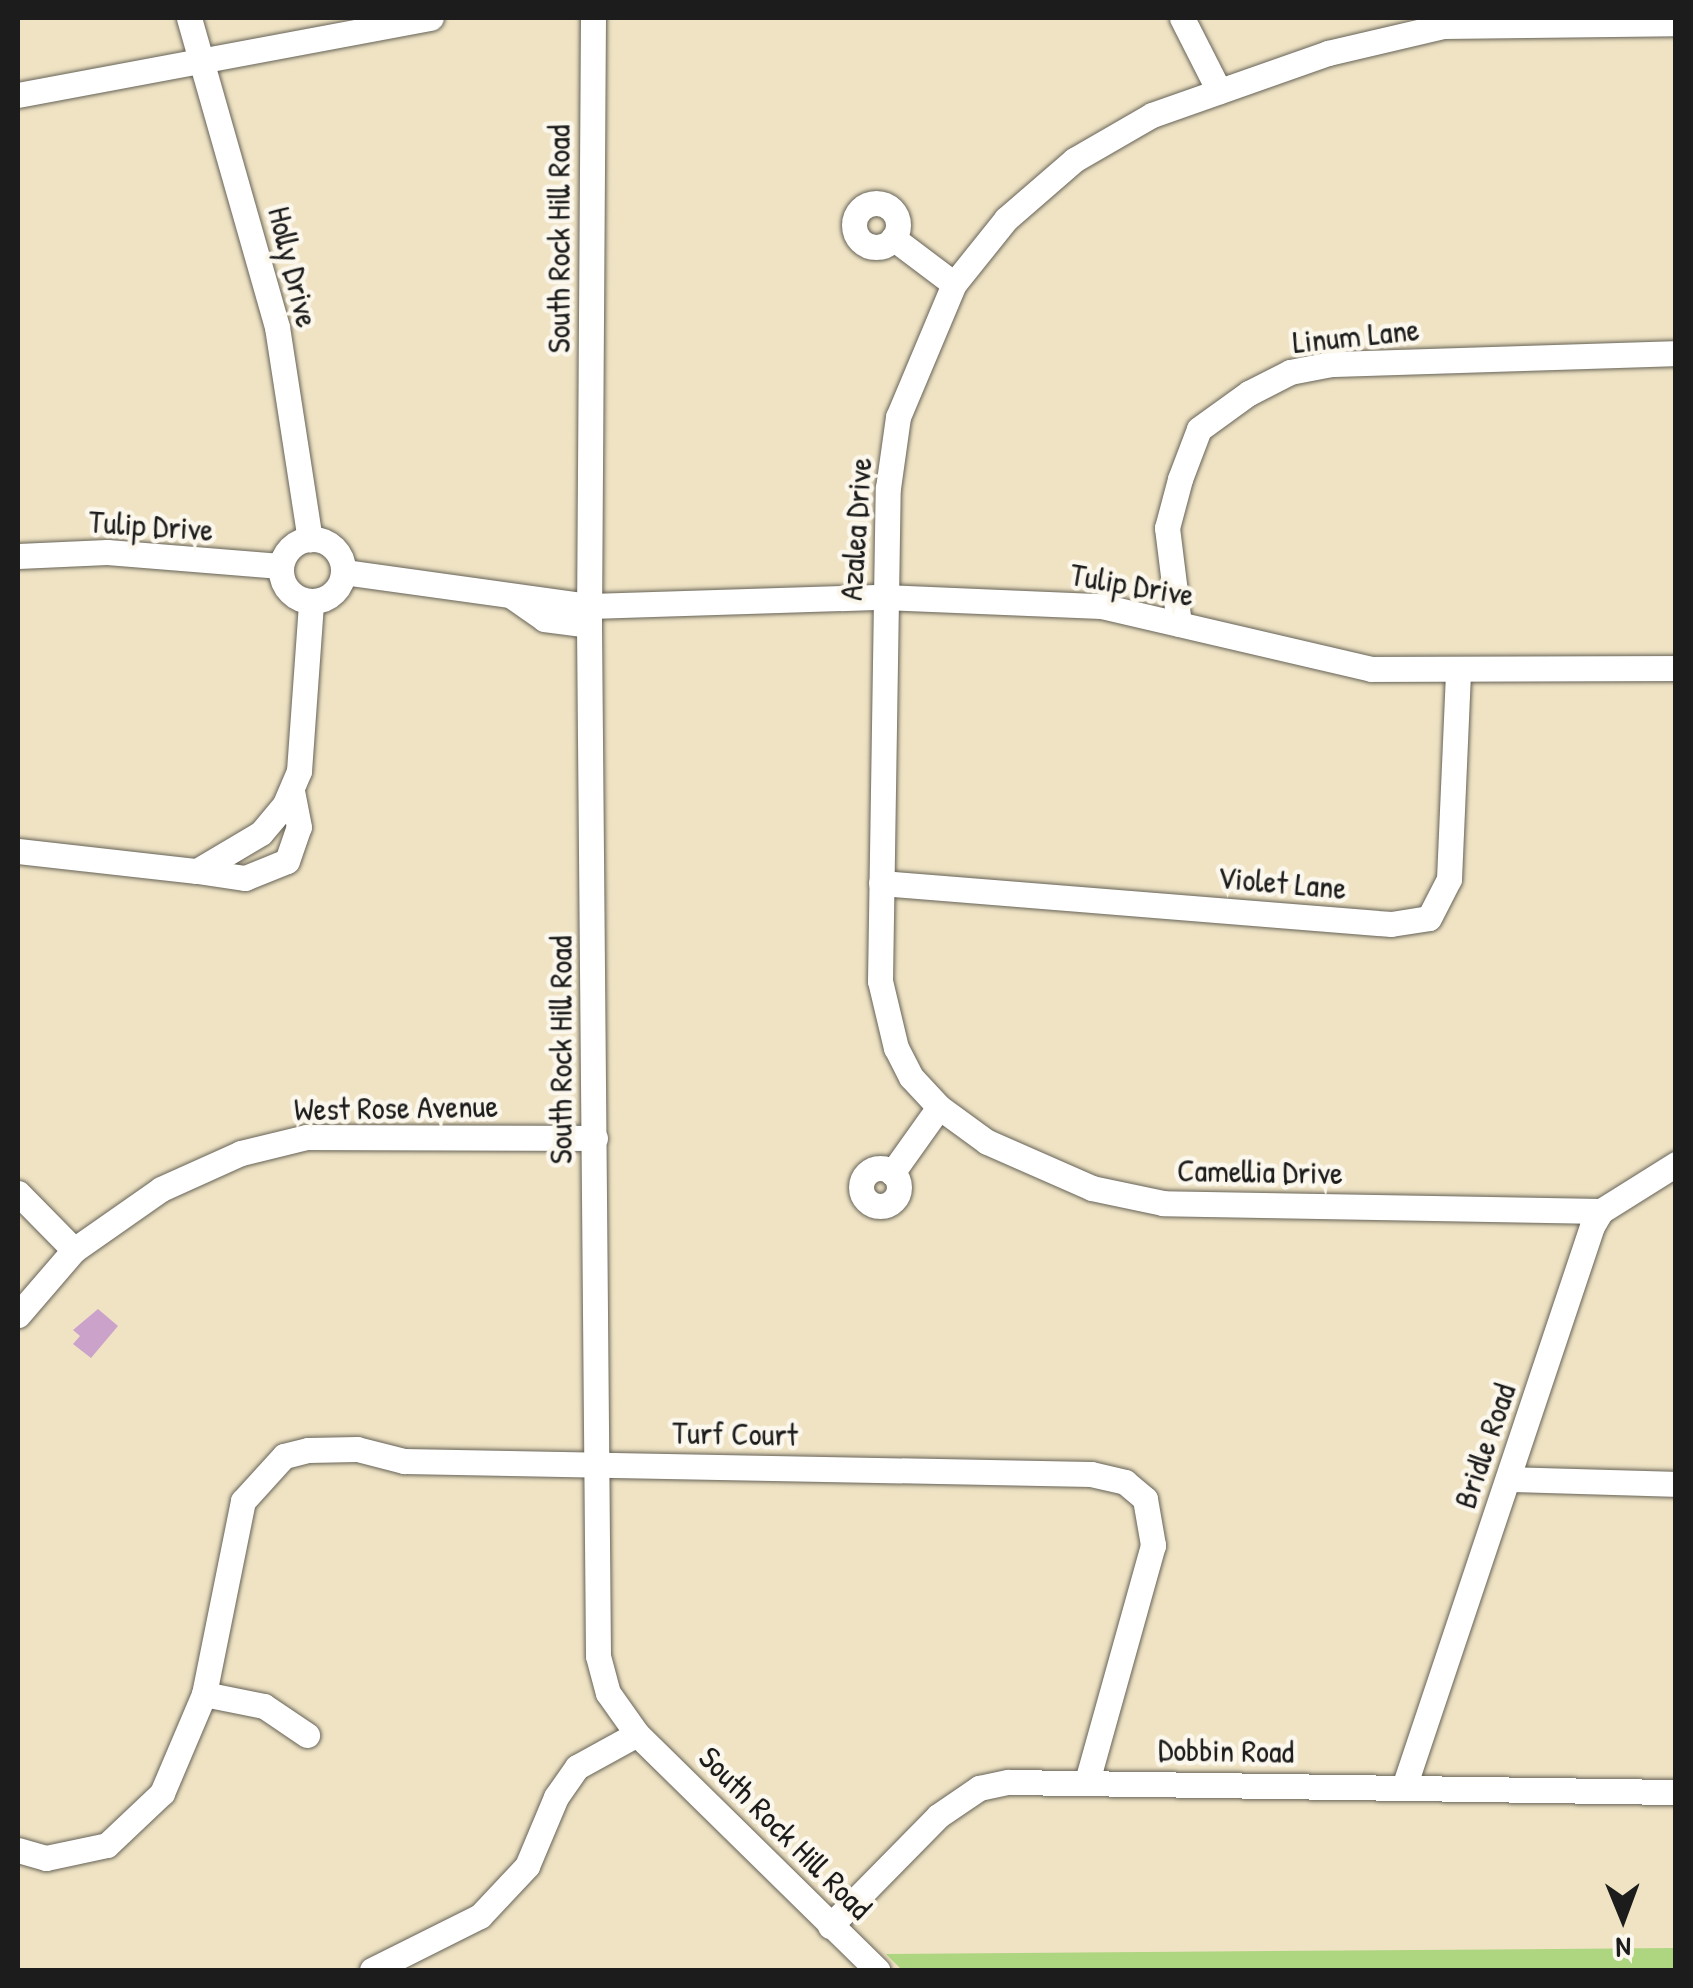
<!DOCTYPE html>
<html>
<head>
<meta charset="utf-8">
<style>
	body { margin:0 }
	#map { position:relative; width:1693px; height:1988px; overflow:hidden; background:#efe3c4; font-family:"Patrick Hand",sans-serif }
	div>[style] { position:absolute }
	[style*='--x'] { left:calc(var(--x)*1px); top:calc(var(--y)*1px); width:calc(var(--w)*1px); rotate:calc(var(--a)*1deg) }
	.green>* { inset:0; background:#aed57f }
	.building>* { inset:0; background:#caa2ca }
	.roads { filter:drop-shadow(0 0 2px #666257) drop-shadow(0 0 2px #666257) }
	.minor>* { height:25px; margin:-12.5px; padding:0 12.5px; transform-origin:12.5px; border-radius:12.5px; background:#fff }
	.minor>.ring { margin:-12.5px; padding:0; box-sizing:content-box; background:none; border:25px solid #fff; border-radius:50% }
	span { translate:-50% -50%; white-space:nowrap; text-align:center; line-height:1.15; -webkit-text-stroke:9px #fbf7ec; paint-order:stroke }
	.street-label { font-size:32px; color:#1c1c1c }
	.frame { position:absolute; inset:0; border:20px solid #1c1c1c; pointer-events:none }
	.north { position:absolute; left:1573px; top:1868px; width:100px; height:100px; -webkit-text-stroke:8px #fbf7ec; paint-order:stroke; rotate:179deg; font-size:28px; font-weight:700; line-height:40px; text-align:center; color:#1c1c1c }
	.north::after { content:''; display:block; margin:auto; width:35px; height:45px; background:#1c1c1c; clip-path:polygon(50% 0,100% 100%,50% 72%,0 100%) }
</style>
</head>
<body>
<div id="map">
	<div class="green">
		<i style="clip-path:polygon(1675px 1948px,1675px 1970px,902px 1970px,886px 1954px)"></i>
	</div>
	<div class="building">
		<i style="clip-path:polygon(98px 1309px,118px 1326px,91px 1358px,73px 1344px,80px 1336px,73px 1330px)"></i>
	</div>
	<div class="roads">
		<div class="minor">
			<i style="--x:189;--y:18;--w:321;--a:74.1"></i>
			<i style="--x:277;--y:327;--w:215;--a:81.2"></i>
			<i style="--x:593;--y:18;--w:607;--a:90.38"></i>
			<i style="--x:589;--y:625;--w:1031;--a:89.5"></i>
			<i style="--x:598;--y:1656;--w:38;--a:75"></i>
			<i style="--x:608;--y:1693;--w:50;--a:54.7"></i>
			<i style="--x:637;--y:1734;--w:337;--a:44.5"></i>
			<i style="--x:1182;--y:18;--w:82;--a:63.1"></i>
			<i style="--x:18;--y:95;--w:420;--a:-10.6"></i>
			<i class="ring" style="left:854px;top:203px;width:19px;height:19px"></i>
			<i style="--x:893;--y:238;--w:76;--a:37"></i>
			<i class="ring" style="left:281px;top:539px;width:37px;height:37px"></i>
			<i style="--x:18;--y:556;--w:89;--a:-2.6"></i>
			<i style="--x:107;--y:552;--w:174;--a:4.6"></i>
			<i style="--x:344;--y:572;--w:248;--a:7.9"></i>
			<i style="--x:590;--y:606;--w:293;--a:-1.8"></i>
			<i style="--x:883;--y:597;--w:218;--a:2.4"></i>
			<i style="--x:1101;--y:606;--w:277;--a:13.1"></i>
			<i style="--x:1371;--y:669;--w:305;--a:-0.2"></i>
			<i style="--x:513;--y:597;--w:38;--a:35"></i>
			<i style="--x:544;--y:619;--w:45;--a:7.6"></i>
			<i style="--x:1179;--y:624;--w:97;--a:-97.1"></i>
			<i style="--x:1167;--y:528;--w:51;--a:-75.1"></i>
			<i style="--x:1180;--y:479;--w:53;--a:-69.2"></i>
			<i style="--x:1199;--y:429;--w:62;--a:-35.8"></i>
			<i style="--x:1249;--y:393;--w:46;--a:-27.1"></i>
			<i style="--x:1290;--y:372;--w:42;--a:-11"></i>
			<i style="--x:1331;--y:364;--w:345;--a:-1.8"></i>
			<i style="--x:18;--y:851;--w:180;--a:6.4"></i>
			<i style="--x:197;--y:871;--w:74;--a:-30.7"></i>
			<i style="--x:261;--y:833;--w:38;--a:-50"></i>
			<i style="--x:285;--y:804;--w:36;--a:-67"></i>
			<i style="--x:299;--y:771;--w:169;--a:-85.9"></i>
			<i style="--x:197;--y:871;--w:49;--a:8.3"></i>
			<i style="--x:245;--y:878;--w:45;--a:-22"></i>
			<i style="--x:287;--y:861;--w:36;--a:-71"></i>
			<i style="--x:299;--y:827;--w:38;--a:-101"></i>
			<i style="--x:881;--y:883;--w:512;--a:4.6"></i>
			<i style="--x:1391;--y:924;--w:38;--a:-9"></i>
			<i style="--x:1429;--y:918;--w:44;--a:-62.9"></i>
			<i style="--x:1449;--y:879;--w:205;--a:-87.5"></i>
			<i class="ring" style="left:861px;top:1168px;width:13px;height:13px"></i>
			<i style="--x:892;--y:1173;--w:81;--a:-54.5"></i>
			<i style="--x:18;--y:1193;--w:80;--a:45.5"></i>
			<i style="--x:1601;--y:1211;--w:438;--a:-179"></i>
			<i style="--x:1163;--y:1203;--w:73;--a:-168.1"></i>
			<i style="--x:1092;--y:1188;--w:115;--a:-156.3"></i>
			<i style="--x:987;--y:1142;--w:59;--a:-143.9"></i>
			<i style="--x:939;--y:1107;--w:41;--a:-133"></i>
			<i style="--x:911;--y:1077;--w:33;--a:-117"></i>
			<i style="--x:896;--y:1048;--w:69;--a:-103.4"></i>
			<i style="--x:880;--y:981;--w:493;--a:-89.1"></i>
			<i style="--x:888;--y:488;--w:72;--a:-82"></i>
			<i style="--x:898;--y:417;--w:144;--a:-67.2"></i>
			<i style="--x:954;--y:284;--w:83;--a:-51.3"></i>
			<i style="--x:1006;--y:219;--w:90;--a:-40.9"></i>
			<i style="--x:1074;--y:160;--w:90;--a:-30"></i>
			<i style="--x:1152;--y:115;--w:187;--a:-19.4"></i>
			<i style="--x:1328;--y:53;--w:118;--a:-13.2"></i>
			<i style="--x:1443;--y:26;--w:233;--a:-0.7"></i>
			<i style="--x:18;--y:1315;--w:86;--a:-49.3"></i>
			<i style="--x:74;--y:1250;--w:106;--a:-35"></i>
			<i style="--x:161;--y:1189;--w:88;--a:-24.2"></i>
			<i style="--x:241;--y:1153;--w:67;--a:-13.8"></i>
			<i style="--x:306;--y:1137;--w:289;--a:0.2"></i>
			<i style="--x:1508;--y:1479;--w:168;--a:1.7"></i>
			<i style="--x:204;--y:1694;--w:61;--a:11.3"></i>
			<i style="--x:264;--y:1706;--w:52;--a:34"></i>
			<i style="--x:1404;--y:1787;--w:592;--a:-71.47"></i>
			<i style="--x:1592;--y:1226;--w:17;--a:-59"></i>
			<i style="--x:1601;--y:1211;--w:89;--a:-32.1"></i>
			<i style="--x:18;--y:1850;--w:29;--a:16"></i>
			<i style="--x:46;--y:1858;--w:62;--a:-12"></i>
			<i style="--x:107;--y:1845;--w:76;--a:-43.4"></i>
			<i style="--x:162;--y:1793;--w:108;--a:-67"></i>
			<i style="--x:204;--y:1694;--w:197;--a:-78.6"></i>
			<i style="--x:243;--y:1501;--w:61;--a:-47.7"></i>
			<i style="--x:284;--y:1456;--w:25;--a:-14"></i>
			<i style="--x:308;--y:1450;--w:49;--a:-1.2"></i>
			<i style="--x:357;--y:1449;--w:49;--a:14.3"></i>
			<i style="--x:404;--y:1461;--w:687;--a:1.08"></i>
			<i style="--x:1091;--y:1474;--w:35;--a:13"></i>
			<i style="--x:1125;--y:1482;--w:26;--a:40"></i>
			<i style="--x:1145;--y:1499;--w:47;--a:80.1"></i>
			<i style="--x:1153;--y:1545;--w:245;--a:105.6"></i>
			<i style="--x:830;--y:1926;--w:154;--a:-45.5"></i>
			<i style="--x:938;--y:1816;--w:50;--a:-34.3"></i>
			<i style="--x:979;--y:1788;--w:30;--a:-12"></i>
			<i style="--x:1008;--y:1782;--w:668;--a:0.86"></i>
			<i style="--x:372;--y:1970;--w:121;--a:-26.6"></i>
			<i style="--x:480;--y:1916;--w:69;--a:-46.8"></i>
			<i style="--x:527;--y:1866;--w:75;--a:-67.2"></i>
			<i style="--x:556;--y:1797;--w:37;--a:-55"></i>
			<i style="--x:577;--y:1767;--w:68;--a:-28.8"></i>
		</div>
	</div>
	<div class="street-label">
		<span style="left:559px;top:239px;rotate:-90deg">South Rock Hill Road</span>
		<span style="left:293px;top:267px;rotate:76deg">Holly Drive</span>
		<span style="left:1356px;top:336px;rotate:-6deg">Linum Lane</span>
		<span style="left:151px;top:526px;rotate:4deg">Tulip Drive</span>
		<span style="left:856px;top:529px;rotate:-86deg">Azalea Drive</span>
		<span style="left:1132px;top:585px;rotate:10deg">Tulip Drive</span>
		<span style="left:1282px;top:883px;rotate:5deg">Violet Lane</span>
		<span style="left:561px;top:1050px;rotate:-90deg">South Rock Hill Road</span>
		<span style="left:396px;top:1108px;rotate:-1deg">West Rose Avenue</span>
		<span style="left:1260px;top:1172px;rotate:1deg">Camellia Drive</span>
		<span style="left:735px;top:1434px;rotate:1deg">Turf Court</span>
		<span style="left:1485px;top:1446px;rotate:-71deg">Bridle Road</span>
		<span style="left:1226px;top:1751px;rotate:1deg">Dobbin Road</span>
		<span style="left:785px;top:1833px;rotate:45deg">South Rock Hill Road</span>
	</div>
	<div class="frame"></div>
	<div class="north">N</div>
</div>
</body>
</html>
